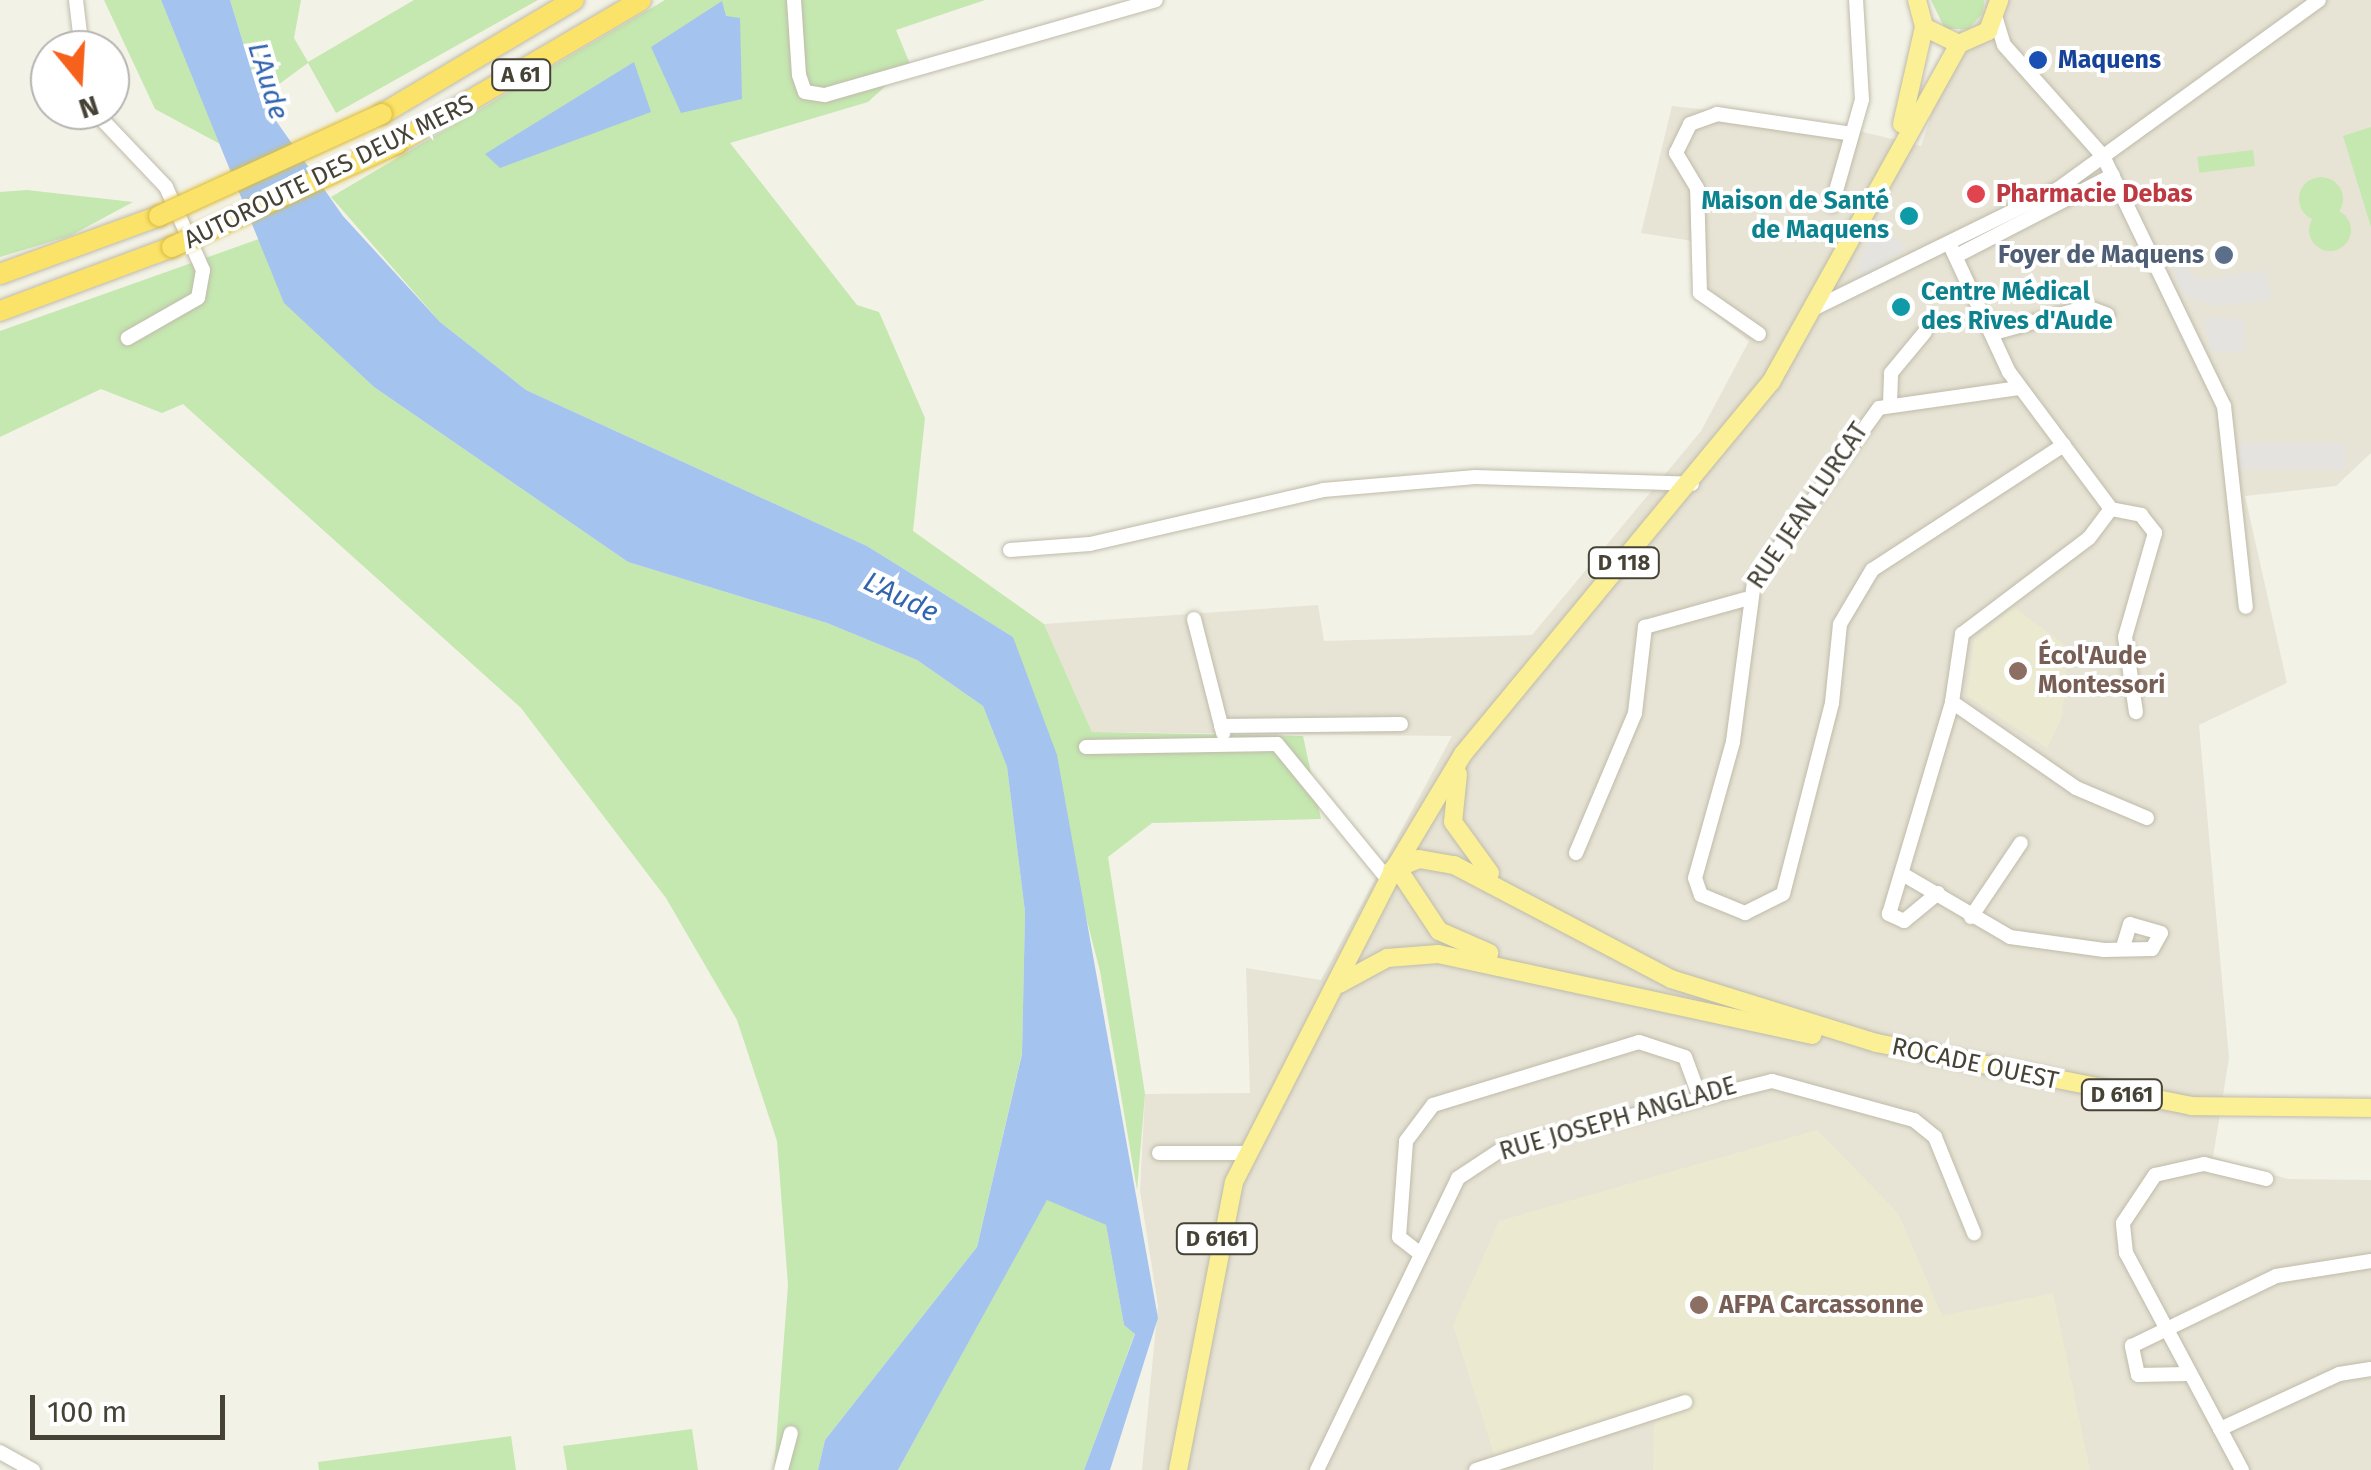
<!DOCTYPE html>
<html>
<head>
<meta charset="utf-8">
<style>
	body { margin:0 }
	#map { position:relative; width:2371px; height:1470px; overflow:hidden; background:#f3f2e7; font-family:"Fira Sans",sans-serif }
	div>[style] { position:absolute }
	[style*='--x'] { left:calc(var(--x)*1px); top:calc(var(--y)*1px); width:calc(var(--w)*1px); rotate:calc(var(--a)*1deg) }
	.residential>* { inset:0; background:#e7e4d5 }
	.education>* { inset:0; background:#ece9d1 }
	.green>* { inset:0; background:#c5e7b0; transform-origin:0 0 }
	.round { border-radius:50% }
	.parking>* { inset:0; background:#e4e3df; transform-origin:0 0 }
	.water>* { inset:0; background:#a4c4ef }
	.roads { filter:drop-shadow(0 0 2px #bfbbaa) drop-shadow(0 0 2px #bfbbaa) }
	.minor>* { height:14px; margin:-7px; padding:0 7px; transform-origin:7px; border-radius:7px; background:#fff }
	.major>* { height:18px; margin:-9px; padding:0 9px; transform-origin:9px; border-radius:9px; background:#fcf097 }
	.highway>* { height:20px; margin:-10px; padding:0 10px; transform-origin:10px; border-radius:10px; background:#fbe36a }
	.bridges { filter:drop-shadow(0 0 2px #daba3a) drop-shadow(0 0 2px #daba3a) }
	.highway-bridge>* { height:20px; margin:-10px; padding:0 10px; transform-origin:10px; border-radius:10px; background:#fbe36a }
	.dots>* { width:28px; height:28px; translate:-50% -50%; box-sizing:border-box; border:5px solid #fff; border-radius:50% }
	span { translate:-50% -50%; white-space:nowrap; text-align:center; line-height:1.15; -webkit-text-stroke:8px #fff; paint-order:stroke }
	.shield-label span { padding:2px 8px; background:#fff; border:2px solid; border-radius:8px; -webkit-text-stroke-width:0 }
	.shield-label { font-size:22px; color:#464336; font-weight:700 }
	.transit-label { font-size:25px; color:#164399; font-weight:700 }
	.left { translate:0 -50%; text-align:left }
	.street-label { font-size:25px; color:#464336 }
	.health-label { font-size:25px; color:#be3a42; font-weight:700 }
	.culture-label { font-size:25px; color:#0d838f; font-weight:700 }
	.right { translate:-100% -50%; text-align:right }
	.service-label { font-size:25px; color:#4e5e75; font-weight:700 }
	.education-label { font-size:25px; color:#785e54; font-weight:700 }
	.water-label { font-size:28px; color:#3165b0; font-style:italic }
	.north { position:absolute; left:30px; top:30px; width:100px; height:100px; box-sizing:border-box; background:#fff; border:2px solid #b5b4af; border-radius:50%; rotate:162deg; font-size:28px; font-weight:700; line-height:40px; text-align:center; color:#464336 }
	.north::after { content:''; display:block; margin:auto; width:35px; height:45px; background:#f6611b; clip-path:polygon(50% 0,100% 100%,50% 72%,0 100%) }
	.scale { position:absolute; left:30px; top:1395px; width:195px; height:45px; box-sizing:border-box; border:5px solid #464336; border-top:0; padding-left:12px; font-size:30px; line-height:35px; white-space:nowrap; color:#464336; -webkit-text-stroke:8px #fff; paint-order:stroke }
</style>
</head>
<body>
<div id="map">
	<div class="residential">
		<i style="clip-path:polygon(1970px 0,2371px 0,2371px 453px,2336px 486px,2245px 496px,2287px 683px,2199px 725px,2229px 1058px,2213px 1157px,2288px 1179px,2371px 1180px,2371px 1470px,1142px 1470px,1158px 1306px,1140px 1191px,1145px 1094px,1250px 1093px,1246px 968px,1321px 980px,1452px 736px,1092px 732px,1044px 624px,1318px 605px,1324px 641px,1532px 635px,1701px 431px,1749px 341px,1695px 298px,1699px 242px,1641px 233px,1672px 106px,1830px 124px,1921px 146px)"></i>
	</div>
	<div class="education">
		<i style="clip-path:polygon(2014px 607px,2069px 648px,2062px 717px,2047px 748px,1967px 696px,1974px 640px)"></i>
		<i style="clip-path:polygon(1817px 1130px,1898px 1213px,1942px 1316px,2053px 1293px,2090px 1470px,1653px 1470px,1654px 1420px,1499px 1470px,1453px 1325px,1499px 1221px)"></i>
	</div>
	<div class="green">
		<i style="clip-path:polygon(104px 0,161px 0,220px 144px,155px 109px)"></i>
		<i style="clip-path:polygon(230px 0,301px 0,294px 38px,308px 62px,414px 0,538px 0,336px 113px,308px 63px,260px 98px)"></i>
		<i style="clip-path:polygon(665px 0,985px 0,896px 30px,910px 64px,868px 102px,730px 143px,857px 305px,879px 312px,925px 418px,913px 531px,1044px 624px,1092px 732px,1303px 736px,1321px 819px,1152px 823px,1108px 857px,1145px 1094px,1137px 1190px,1100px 971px,1013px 637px,867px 546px,526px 390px,440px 322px,331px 197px)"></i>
		<i style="clip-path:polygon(1931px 0,1984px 0,1983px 13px,1968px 29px,1945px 29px)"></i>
		<i style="clip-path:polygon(2371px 127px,2371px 227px,2343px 136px)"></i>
		<i style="left:2253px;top:150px;width:16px;height:56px;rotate:83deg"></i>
		<i class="round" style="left:2299px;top:177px;width:44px;height:44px"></i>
		<i style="clip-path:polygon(27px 190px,133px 202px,70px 236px,0 257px,0 192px)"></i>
		<i class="round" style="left:2309px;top:209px;width:42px;height:42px"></i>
		<i style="clip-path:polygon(259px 239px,285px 303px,374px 387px,628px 562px,827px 623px,917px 660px,983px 706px,1007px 767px,1025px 912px,1022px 1053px,977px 1247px,825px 1440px,818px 1470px,774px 1470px,788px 1285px,777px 1141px,737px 1020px,666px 898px,521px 708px,183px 404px,162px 413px,101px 389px,0 437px,0 331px)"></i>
		<i style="clip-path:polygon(1047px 1199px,1106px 1225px,1124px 1325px,1135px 1333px,1084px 1470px,898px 1470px)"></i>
		<i style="clip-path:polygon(692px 1429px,698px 1470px,567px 1470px,563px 1446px)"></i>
		<i style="clip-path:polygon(511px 1436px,516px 1470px,319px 1470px,318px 1462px)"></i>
	</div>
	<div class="parking">
		<i style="clip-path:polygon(1875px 226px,1907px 247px,1860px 279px,1857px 269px)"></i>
		<i style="clip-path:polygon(2166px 252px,2200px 280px,2266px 270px,2272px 300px,2213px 306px,2183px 295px)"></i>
		<i style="clip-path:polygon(2203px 318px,2244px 318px,2245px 351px,2212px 352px)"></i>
		<i style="left:2346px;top:443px;width:26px;height:107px;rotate:90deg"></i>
	</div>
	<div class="water">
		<i style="clip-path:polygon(161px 0,230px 0,260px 98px,343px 216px,440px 322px,526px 390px,867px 546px,1013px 637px,1057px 755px,1158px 1318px,1110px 1470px,1084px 1470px,1135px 1334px,1124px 1325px,1106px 1225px,1047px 1200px,898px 1470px,818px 1470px,825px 1440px,977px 1247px,1022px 1054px,1025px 912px,1007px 767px,983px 706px,917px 660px,827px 623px,628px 562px,374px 387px,284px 303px)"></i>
		<i style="clip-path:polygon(722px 1px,726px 16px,740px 18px,742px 99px,681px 113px,651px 47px)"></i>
		<i style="clip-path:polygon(634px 62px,651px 112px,500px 168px,485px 154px)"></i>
	</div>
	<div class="roads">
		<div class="minor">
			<i style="--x:76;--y:0;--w:50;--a:83.2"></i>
			<i style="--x:794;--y:0;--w:75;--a:86.2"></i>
			<i style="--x:799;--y:75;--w:18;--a:71"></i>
			<i style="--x:805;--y:92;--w:20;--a:9"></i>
			<i style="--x:825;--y:95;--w:344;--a:-16"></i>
			<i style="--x:1996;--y:19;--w:27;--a:73"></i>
			<i style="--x:2004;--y:45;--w:149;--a:48.3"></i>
			<i style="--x:2103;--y:156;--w:278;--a:64.2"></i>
			<i style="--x:2224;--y:406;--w:202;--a:83.8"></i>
			<i style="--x:93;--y:110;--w:106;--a:46.5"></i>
			<i style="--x:166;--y:187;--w:91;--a:66"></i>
			<i style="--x:203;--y:270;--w:28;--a:100"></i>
			<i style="--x:198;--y:298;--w:81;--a:150.3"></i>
			<i style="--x:1832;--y:205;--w:109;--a:-74.1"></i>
			<i style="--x:1862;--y:100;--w:100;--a:-93.4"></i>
			<i style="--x:1949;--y:243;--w:142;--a:65.1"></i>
			<i style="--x:2009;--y:372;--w:171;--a:53.3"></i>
			<i style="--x:1960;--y:254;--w:172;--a:-27.3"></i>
			<i style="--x:1815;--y:308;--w:271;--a:-26.1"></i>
			<i style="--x:2058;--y:189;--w:322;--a:-35.9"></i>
			<i style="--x:1994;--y:333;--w:97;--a:-15.6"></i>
			<i style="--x:2087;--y:307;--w:22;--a:21"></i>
			<i style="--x:1759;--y:334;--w:72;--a:-145.2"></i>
			<i style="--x:1700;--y:293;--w:105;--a:-91.6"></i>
			<i style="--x:1697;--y:188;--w:41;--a:-121"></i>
			<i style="--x:1676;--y:153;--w:32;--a:-64"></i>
			<i style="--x:1690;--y:124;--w:29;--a:-20"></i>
			<i style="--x:1717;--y:114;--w:136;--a:8.4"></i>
			<i style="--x:2019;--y:388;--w:141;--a:171.9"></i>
			<i style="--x:1879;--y:408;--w:214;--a:125.7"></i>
			<i style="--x:1754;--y:582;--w:161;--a:97.5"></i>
			<i style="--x:1733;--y:742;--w:141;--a:105.6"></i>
			<i style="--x:1695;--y:878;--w:18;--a:71"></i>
			<i style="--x:1701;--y:895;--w:48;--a:22.2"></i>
			<i style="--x:1745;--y:913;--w:42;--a:-26.6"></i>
			<i style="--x:1783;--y:894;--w:197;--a:-75.6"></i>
			<i style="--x:1832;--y:703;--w:79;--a:-84.2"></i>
			<i style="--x:1840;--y:624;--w:63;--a:-59.3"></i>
			<i style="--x:1872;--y:570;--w:229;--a:-33.1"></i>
			<i style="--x:1890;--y:404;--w:31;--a:-88"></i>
			<i style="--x:1891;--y:373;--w:53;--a:-50.3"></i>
			<i style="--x:2111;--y:509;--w:31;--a:11"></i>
			<i style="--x:2141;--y:515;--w:23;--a:52"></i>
			<i style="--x:2155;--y:533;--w:108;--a:106.1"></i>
			<i style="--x:2125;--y:637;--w:76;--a:81.7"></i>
			<i style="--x:1010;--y:550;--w:80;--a:-4.3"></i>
			<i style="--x:1090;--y:544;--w:239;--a:-13"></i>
			<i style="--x:1323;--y:490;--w:153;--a:-4.9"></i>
			<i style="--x:1475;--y:477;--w:217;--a:1.8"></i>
			<i style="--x:1194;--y:619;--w:118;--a:75.7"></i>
			<i style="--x:1952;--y:702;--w:151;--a:34.7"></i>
			<i style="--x:2076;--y:788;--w:77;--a:22.9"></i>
			<i style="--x:1221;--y:726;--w:180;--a:-0.6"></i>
			<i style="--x:1086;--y:747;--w:191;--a:-0.9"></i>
			<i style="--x:1277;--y:744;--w:171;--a:50.7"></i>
			<i style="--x:1576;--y:853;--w:152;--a:-67.1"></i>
			<i style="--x:1635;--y:713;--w:87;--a:-83.4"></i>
			<i style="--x:1645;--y:627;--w:104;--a:-15.6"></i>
			<i style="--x:1904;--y:875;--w:123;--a:30.3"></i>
			<i style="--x:2010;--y:937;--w:95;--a:7.9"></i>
			<i style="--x:2104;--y:950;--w:48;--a:-1.2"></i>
			<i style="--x:2152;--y:949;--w:18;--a:-61"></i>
			<i style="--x:2161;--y:933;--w:32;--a:-164"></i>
			<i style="--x:2130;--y:924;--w:24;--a:107"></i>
			<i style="--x:1938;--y:893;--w:44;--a:140.5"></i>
			<i style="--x:1904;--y:921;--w:17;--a:-155"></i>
			<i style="--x:1889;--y:914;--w:221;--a:-73.4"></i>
			<i style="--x:1952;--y:702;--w:69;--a:-81.6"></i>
			<i style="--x:1962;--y:634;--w:159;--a:-37.1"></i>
			<i style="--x:2089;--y:538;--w:36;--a:-53"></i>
			<i style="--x:1971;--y:917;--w:89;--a:-56"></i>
			<i style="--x:1159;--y:1153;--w:89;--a:0"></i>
			<i style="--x:1418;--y:1252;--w:24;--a:-142"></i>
			<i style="--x:1399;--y:1237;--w:96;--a:-85.8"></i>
			<i style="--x:1406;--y:1141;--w:45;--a:-53.1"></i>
			<i style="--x:1433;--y:1105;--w:215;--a:-17"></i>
			<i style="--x:1639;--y:1042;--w:48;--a:18.1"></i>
			<i style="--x:1685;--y:1057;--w:40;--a:69.8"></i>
			<i style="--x:2188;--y:1374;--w:50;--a:178.9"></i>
			<i style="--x:2138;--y:1375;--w:30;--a:-102"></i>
			<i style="--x:2132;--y:1346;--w:160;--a:-25.9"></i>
			<i style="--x:2276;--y:1276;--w:96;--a:-9"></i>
			<i style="--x:2220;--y:1429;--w:131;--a:-24.8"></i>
			<i style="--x:2339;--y:1374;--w:32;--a:-9"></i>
			<i style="--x:0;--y:1452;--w:38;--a:29"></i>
			<i style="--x:781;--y:1470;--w:38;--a:-75"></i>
			<i style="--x:1317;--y:1470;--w:324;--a:-64.2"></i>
			<i style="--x:1458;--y:1178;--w:56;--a:-33.4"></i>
			<i style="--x:1505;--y:1147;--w:275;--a:-13.9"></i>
			<i style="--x:1772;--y:1081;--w:147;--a:15.4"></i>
			<i style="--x:1914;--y:1120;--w:27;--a:39"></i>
			<i style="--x:1935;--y:1137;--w:104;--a:67.9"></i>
			<i style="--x:1476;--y:1470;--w:220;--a:-18"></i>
			<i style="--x:2242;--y:1470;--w:246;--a:-118.1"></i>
			<i style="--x:2126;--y:1253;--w:30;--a:-96"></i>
			<i style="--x:2123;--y:1223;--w:58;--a:-56.3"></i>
			<i style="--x:2155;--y:1175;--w:50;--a:-12.7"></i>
			<i style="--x:2204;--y:1164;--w:64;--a:13.6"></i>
		</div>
		<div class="major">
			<i style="--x:1917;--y:0;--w:28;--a:75"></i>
			<i style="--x:1924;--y:27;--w:39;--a:26"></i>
			<i style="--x:1959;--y:44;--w:32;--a:-24"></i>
			<i style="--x:1988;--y:31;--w:33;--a:-70"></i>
			<i style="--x:1902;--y:124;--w:99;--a:-77.2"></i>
			<i style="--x:1458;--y:774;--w:48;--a:95.9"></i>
			<i style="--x:1453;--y:822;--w:63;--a:54"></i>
			<i style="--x:1396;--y:866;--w:78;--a:56.5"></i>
			<i style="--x:1439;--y:931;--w:55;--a:23.7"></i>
			<i style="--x:1392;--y:870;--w:29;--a:-22"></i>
			<i style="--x:1419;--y:859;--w:36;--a:10"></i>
			<i style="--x:1454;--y:865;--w:245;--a:27.7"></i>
			<i style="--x:1671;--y:979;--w:216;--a:17.3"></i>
			<i style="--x:1877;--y:1043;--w:320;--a:11.3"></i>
			<i style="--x:2191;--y:1106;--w:180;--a:0.6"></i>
			<i style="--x:1339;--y:984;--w:55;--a:-28.4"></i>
			<i style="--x:1387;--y:958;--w:51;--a:-4.5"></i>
			<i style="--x:1438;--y:954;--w:383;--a:12.2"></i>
			<i style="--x:1178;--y:1470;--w:293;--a:-79"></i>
			<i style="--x:1234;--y:1182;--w:355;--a:-62.9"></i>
			<i style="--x:1396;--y:866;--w:131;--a:-59.1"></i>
			<i style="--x:1463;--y:754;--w:483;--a:-50.4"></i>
			<i style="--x:1771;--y:382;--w:387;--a:-60.9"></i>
		</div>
		<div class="highway">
			<i style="--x:382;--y:114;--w:223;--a:-30.7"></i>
			<i style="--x:396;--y:144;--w:284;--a:-30.4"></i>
			<i style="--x:0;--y:274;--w:169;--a:-20"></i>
			<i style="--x:0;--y:311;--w:184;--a:-20.4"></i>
		</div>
	</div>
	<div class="bridges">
		<div class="highway-bridge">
			<i style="--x:159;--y:216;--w:245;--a:-24.6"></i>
			<i style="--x:172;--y:247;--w:247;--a:-24.7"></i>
		</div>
	</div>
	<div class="dots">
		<i style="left:2038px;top:60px;background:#1a4fb4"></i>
		<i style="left:1976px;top:194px;background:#e0444e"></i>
		<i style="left:1909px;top:216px;background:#0f9aa8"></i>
		<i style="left:2224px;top:255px;background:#5c6f8a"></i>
		<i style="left:1901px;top:307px;background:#0f9aa8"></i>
		<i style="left:2018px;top:671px;background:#8d6e63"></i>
		<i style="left:1699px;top:1305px;background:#8d6e63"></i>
	</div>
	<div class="shield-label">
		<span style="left:521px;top:75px">A 61</span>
		<span style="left:1624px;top:563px">D 118</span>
		<span style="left:2122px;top:1095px">D 6161</span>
		<span style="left:1217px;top:1239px">D 6161</span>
	</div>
	<div class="transit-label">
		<span class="left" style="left:2058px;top:60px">Maquens</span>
	</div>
	<div class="street-label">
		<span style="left:329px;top:172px;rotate:-26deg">AUTOROUTE DES DEUX MERS</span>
		<span style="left:1808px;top:506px;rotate:-56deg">RUE JEAN LURCAT</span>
		<span style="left:1975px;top:1064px;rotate:12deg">ROCADE OUEST</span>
		<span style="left:1618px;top:1119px;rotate:-16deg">RUE JOSEPH ANGLADE</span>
	</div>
	<div class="health-label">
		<span class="left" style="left:1996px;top:194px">Pharmacie Debas</span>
	</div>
	<div class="culture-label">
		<span class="right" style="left:1889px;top:216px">Maison de Santé<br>de Maquens</span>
		<span class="left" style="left:1921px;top:307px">Centre Médical<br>des Rives d'Aude</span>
	</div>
	<div class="service-label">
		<span class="right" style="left:2204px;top:255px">Foyer de Maquens</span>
	</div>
	<div class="education-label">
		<span class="left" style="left:2038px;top:671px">Écol'Aude<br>Montessori</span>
		<span class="left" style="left:1719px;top:1305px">AFPA Carcassonne</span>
	</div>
	<div class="water-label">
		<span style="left:268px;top:81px;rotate:73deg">L'Aude</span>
		<span style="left:901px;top:597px;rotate:26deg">L'Aude</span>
	</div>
	<div class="north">N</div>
	<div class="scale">100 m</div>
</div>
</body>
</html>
